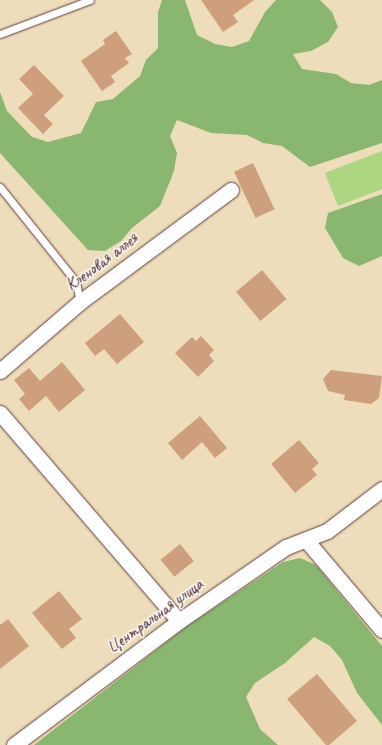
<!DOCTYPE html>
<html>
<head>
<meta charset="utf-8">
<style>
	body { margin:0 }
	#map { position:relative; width:382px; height:745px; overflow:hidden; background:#edddba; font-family:Caveat,sans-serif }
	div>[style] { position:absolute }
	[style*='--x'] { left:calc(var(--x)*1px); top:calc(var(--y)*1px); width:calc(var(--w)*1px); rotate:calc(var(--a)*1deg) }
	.green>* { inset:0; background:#acd681 }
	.forest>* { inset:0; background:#89b76f }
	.building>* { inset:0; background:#ce9f7d; transform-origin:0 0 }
	.roads { filter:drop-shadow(0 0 1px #623c40) drop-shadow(0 0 1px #623c40) }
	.lane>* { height:7px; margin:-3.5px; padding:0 3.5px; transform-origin:3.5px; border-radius:3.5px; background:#fff }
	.street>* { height:15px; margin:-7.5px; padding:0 7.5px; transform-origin:7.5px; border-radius:7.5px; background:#fff }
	span { translate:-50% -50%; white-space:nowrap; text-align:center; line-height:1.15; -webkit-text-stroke:3px #fdfcf7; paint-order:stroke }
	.street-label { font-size:17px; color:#4a1f2b }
</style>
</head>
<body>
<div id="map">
	<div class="green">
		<i style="clip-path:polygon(382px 151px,382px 189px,338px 206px,325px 173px)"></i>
	</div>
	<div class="forest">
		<i style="clip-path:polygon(162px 0,185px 0,197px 35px,215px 44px,232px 47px,249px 41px,265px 12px,276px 0,320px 0,332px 12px,338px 27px,328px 42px,311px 51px,293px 54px,302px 69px,336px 74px,351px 83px,369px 85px,382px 80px,382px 143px,310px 167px,282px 146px,263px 143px,247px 135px,211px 133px,177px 120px,170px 136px,177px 153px,174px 171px,160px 206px,132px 228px,121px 241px,105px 251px,88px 250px,0 153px,0 92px,7px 111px,32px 137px,48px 142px,81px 133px,96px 102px,113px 99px,140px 76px,146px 60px,158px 48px,158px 12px)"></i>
		<i style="clip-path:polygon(382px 194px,382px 256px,359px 266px,343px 258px,325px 228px,328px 213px)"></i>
		<i style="clip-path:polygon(300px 558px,316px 565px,382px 646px,382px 725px,357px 693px,342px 660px,330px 646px,314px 637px,285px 663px,255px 683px,246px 697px,260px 729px,278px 745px,34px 745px,186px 627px,283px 562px)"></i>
	</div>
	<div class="building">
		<i style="clip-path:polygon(201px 0,254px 0,233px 15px,238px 22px,223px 32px)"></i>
		<i style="clip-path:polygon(116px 31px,132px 54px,125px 58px,129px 63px,111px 76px,115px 82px,102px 91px,81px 61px,105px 44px,103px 40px)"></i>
		<i style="clip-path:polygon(34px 65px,64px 96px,44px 115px,53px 124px,43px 134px,18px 108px,33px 94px,19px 79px)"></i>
		<i style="left:253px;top:163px;width:51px;height:21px;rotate:65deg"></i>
		<i style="left:262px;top:270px;width:38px;height:34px;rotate:50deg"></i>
		<i style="clip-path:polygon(120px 314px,144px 342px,117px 364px,104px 349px,95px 356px,85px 343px)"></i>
		<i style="clip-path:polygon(201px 336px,214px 350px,209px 355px,214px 361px,198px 377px,175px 353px,192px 337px,196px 341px)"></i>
		<i style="clip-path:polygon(62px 362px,85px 390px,59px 412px,46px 396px,29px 411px,19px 399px,25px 394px,14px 380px,29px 368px,40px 381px)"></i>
		<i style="clip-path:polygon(331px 370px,382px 376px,379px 398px,371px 404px,344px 400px,345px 395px,328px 391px,323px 379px)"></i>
		<i style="clip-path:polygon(200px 416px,227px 448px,215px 458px,202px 442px,182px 460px,168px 443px)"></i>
		<i style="clip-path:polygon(299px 440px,319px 463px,312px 469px,317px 475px,295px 493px,271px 464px)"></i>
		<i style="left:180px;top:544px;width:22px;height:25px;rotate:51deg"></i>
		<i style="clip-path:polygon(59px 591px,82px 619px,69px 629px,76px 638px,62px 649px,32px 613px)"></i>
		<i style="clip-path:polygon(8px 619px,29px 646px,0 669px,0 625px)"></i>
		<i style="clip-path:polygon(317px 674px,357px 721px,329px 745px,326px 745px,287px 699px)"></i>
	</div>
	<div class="roads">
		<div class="lane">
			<i style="--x:0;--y:34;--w:96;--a:-20.7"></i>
			<i style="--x:0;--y:187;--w:122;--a:51.3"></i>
			<i style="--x:76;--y:282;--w:20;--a:79"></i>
		</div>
		<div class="street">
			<i style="--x:0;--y:371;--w:106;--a:-40.8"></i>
			<i style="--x:80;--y:302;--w:188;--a:-36.6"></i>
			<i style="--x:0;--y:413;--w:274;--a:49.3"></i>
			<i style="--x:306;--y:540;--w:118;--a:49.8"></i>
			<i style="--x:14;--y:745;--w:206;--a:-36.9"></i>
			<i style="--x:179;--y:621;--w:130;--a:-34.7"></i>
			<i style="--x:286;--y:547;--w:44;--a:-21.3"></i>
			<i style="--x:327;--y:531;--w:69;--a:-37.4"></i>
		</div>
	</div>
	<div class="street-label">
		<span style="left:102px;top:262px;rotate:-37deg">Кленовая аллея</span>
		<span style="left:155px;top:616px;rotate:-36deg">Центральная улица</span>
	</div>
</div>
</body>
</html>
